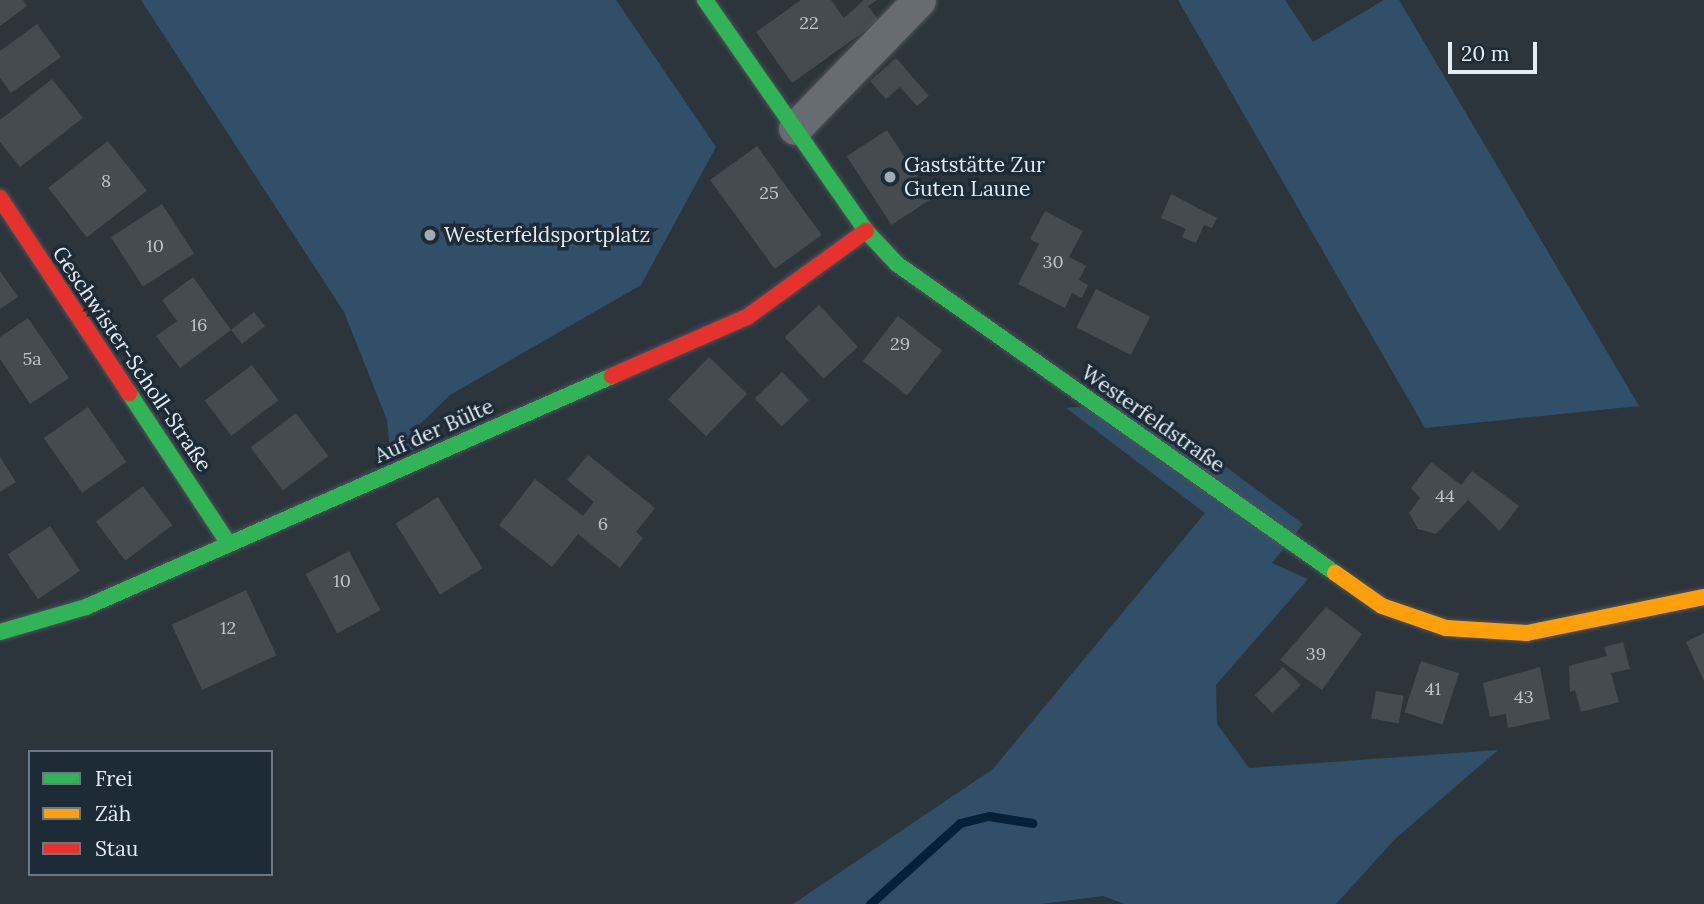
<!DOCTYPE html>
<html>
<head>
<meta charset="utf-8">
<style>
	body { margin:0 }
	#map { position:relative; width:1704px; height:904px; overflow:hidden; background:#2d353c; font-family:Lora,serif }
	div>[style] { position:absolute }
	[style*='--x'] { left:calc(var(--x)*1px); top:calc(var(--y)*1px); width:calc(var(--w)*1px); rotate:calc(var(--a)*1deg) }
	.green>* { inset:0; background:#324f69 }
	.stream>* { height:9px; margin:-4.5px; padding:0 4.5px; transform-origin:4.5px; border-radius:4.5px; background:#042139 }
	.building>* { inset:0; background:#444b51; transform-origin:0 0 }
	.roads { filter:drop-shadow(0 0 2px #4c5259) drop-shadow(0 0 2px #4c5259) }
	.street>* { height:33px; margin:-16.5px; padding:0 16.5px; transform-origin:16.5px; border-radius:16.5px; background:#666c72 }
	.fast>* { height:16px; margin:-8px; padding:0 8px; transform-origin:8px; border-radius:8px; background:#30b455 }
	.slow>* { height:16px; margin:-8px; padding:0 8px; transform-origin:8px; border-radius:8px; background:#ff9f0a }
	.jam>* { height:16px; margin:-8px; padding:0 8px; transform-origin:8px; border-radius:8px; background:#e5322d }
	.dots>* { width:19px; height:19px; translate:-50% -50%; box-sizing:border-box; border:4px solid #1d2b37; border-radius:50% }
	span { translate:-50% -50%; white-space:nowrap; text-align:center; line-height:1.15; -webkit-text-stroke:7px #1d2b37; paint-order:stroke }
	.number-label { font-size:18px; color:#bbc4cc }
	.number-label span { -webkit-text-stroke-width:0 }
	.poi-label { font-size:21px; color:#e3ecf5 }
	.left { translate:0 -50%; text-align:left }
	.street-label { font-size:21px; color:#e3ecf5 }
	.legend { position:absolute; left:28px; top:750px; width:245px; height:126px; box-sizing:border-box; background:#1d2b37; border:2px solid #6c7883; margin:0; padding:9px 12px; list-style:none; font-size:21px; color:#e3ecf5 }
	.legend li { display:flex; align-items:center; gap:14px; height:35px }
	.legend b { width:35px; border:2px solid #6c7883 }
	.scale { position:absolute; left:1448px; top:42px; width:89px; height:32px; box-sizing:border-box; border:4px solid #e3ecf5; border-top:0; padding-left:9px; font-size:21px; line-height:24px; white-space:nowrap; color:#e3ecf5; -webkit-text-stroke:5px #1d2b37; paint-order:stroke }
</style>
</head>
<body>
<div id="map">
	<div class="green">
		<i style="clip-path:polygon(141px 0,616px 0,716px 147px,641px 285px,450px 395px,419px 425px,416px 448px,391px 460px,387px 420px,344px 312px)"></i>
		<i style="clip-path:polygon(1178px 0,1285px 0,1313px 42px,1384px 0,1399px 0,1639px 406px,1425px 428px)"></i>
		<i style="clip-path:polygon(1137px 401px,1303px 524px,1272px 563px,1308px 579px,1216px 685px,1217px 724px,1249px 768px,1498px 750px,1395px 839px,1336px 904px,1125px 904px,1103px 896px,1040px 904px,793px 904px,993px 769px,1205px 513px,1066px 408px)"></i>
	</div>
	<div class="stream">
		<i style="--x:870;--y:904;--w:121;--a:-42"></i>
		<i style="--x:960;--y:823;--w:30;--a:-14"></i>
		<i style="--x:989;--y:816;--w:44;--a:9.2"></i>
	</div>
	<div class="building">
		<i style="clip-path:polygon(0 0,23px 0,27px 6px,0 26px)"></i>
		<i style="clip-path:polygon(801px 0,831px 0,844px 18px,864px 0,877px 0,868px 6px,879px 21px,792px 83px,756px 32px)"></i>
		<i style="clip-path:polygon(37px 24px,61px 57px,11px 93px,0 78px,0 51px)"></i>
		<i style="clip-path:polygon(896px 58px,929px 96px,917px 106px,900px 87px,886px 99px,870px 81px)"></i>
		<i style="clip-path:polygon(52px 79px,83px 118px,20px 167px,0 142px,0 120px)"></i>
		<i style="left:887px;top:130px;width:82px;height:48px;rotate:57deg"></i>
		<i style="left:108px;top:141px;width:63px;height:76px;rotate:52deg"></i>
		<i style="left:757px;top:146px;width:110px;height:58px;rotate:54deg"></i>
		<i style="clip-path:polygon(1171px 194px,1217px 218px,1212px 228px,1204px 225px,1196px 243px,1182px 237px,1186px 229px,1161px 218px)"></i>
		<i style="left:162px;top:204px;width:59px;height:61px;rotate:57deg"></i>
		<i style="clip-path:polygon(1045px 211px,1083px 231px,1069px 257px,1086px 266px,1079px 280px,1088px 285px,1082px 298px,1072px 293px,1065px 308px,1018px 284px,1039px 244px,1030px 239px)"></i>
		<i style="clip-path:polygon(0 271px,18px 297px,0 309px)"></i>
		<i style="clip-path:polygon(193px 277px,231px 330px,254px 312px,265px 326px,242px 344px,231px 330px,180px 368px,156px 336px,177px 321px,162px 300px)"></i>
		<i style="left:1096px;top:289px;width:61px;height:43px;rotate:27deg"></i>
		<i style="left:819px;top:305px;width:57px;height:47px;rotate:47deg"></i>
		<i style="left:898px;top:316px;width:56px;height:57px;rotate:38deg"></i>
		<i style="clip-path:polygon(28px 318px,69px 378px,30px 404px,0 359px,0 337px)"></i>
		<i style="left:709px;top:357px;width:53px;height:59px;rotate:44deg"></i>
		<i style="left:252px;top:365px;width:44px;height:59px;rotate:53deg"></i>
		<i style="left:782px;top:372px;width:39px;height:38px;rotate:46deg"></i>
		<i style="left:88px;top:407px;width:67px;height:54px;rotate:55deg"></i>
		<i style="left:296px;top:413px;width:54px;height:57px;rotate:53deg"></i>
		<i style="clip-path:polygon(588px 455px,655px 508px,636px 532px,643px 538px,620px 568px,578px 534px,552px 567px,499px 525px,535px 479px,583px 516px,594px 502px,567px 480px)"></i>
		<i style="clip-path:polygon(0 457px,16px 482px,0 492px)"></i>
		<i style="clip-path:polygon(1431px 462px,1461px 485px,1472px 471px,1519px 506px,1500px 531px,1468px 500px,1436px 534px,1418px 529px,1409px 513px,1420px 498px,1411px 488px)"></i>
		<i style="left:143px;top:486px;width:49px;height:59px;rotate:53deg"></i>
		<i style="left:438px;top:497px;width:84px;height:50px;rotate:58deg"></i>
		<i style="left:50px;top:526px;width:54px;height:51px;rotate:56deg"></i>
		<i style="left:349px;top:551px;width:67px;height:49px;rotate:62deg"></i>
		<i style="left:246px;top:590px;width:72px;height:82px;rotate:65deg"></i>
		<i style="clip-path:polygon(1326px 607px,1362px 634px,1322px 690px,1280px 660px)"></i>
		<i style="clip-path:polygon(1704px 633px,1704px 681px,1686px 642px)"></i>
		<i style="clip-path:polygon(1623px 642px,1630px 669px,1611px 673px,1619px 702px,1581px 712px,1575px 690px,1570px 692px,1569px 666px,1607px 656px,1604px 647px)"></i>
		<i style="left:1421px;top:661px;width:40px;height:54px;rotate:18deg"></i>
		<i style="left:1283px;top:667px;width:25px;height:40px;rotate:45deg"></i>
		<i style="clip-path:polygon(1540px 667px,1550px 719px,1508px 728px,1506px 714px,1490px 717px,1483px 683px)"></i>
		<i style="left:1376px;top:691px;width:28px;height:28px;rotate:10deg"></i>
	</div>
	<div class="roads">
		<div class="street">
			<i style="--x:795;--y:128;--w:178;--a:-45.9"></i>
		</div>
		<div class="fast">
			<i style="--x:705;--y:0;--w:282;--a:55.1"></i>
			<i style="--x:866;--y:231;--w:45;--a:46.8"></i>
			<i style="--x:897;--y:264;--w:536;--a:35.2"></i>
			<i style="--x:129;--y:393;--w:181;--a:56.5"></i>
			<i style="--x:0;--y:632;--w:90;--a:-16.2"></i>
			<i style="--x:86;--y:607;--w:574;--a:-23.71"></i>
		</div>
		<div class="slow">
			<i style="--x:1335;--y:573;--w:57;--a:35.1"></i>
			<i style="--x:1382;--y:606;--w:68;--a:19"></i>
			<i style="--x:1446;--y:628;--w:81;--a:3.5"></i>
			<i style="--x:1527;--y:633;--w:181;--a:-11.5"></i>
		</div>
		<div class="jam">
			<i style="--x:0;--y:198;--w:234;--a:56.5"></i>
			<i style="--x:612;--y:376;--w:147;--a:-23.6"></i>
			<i style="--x:747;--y:317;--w:147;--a:-35.9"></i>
		</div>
	</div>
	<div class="dots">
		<i style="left:890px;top:177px;background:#a3acb4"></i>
		<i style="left:430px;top:235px;background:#a3acb4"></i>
	</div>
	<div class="number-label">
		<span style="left:809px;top:23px">22</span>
		<span style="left:106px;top:181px">8</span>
		<span style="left:769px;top:193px">25</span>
		<span style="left:155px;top:246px">10</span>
		<span style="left:1053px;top:262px">30</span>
		<span style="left:199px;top:325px">16</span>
		<span style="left:900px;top:344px">29</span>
		<span style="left:32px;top:359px">5a</span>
		<span style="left:1445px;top:496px">44</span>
		<span style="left:603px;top:524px">6</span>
		<span style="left:342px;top:581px">10</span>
		<span style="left:228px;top:628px">12</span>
		<span style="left:1316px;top:654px">39</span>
		<span style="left:1433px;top:689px">41</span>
		<span style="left:1524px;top:697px">43</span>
	</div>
	<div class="poi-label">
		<span class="left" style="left:904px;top:177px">Gaststätte Zur<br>Guten Laune</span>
		<span class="left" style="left:444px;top:235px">Westerfeldsportplatz</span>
	</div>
	<div class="street-label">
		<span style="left:132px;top:359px;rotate:56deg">Geschwister-Scholl-Straße</span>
		<span style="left:1153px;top:419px;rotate:35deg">Westerfeldstraße</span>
		<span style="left:434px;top:431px;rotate:-24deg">Auf der Bülte</span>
	</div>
	<ul class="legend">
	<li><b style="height:9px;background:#30b455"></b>Frei</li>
	<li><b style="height:9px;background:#ff9f0a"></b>Zäh</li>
	<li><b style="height:9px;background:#e5322d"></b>Stau</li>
	</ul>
	<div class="scale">20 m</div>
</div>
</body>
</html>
